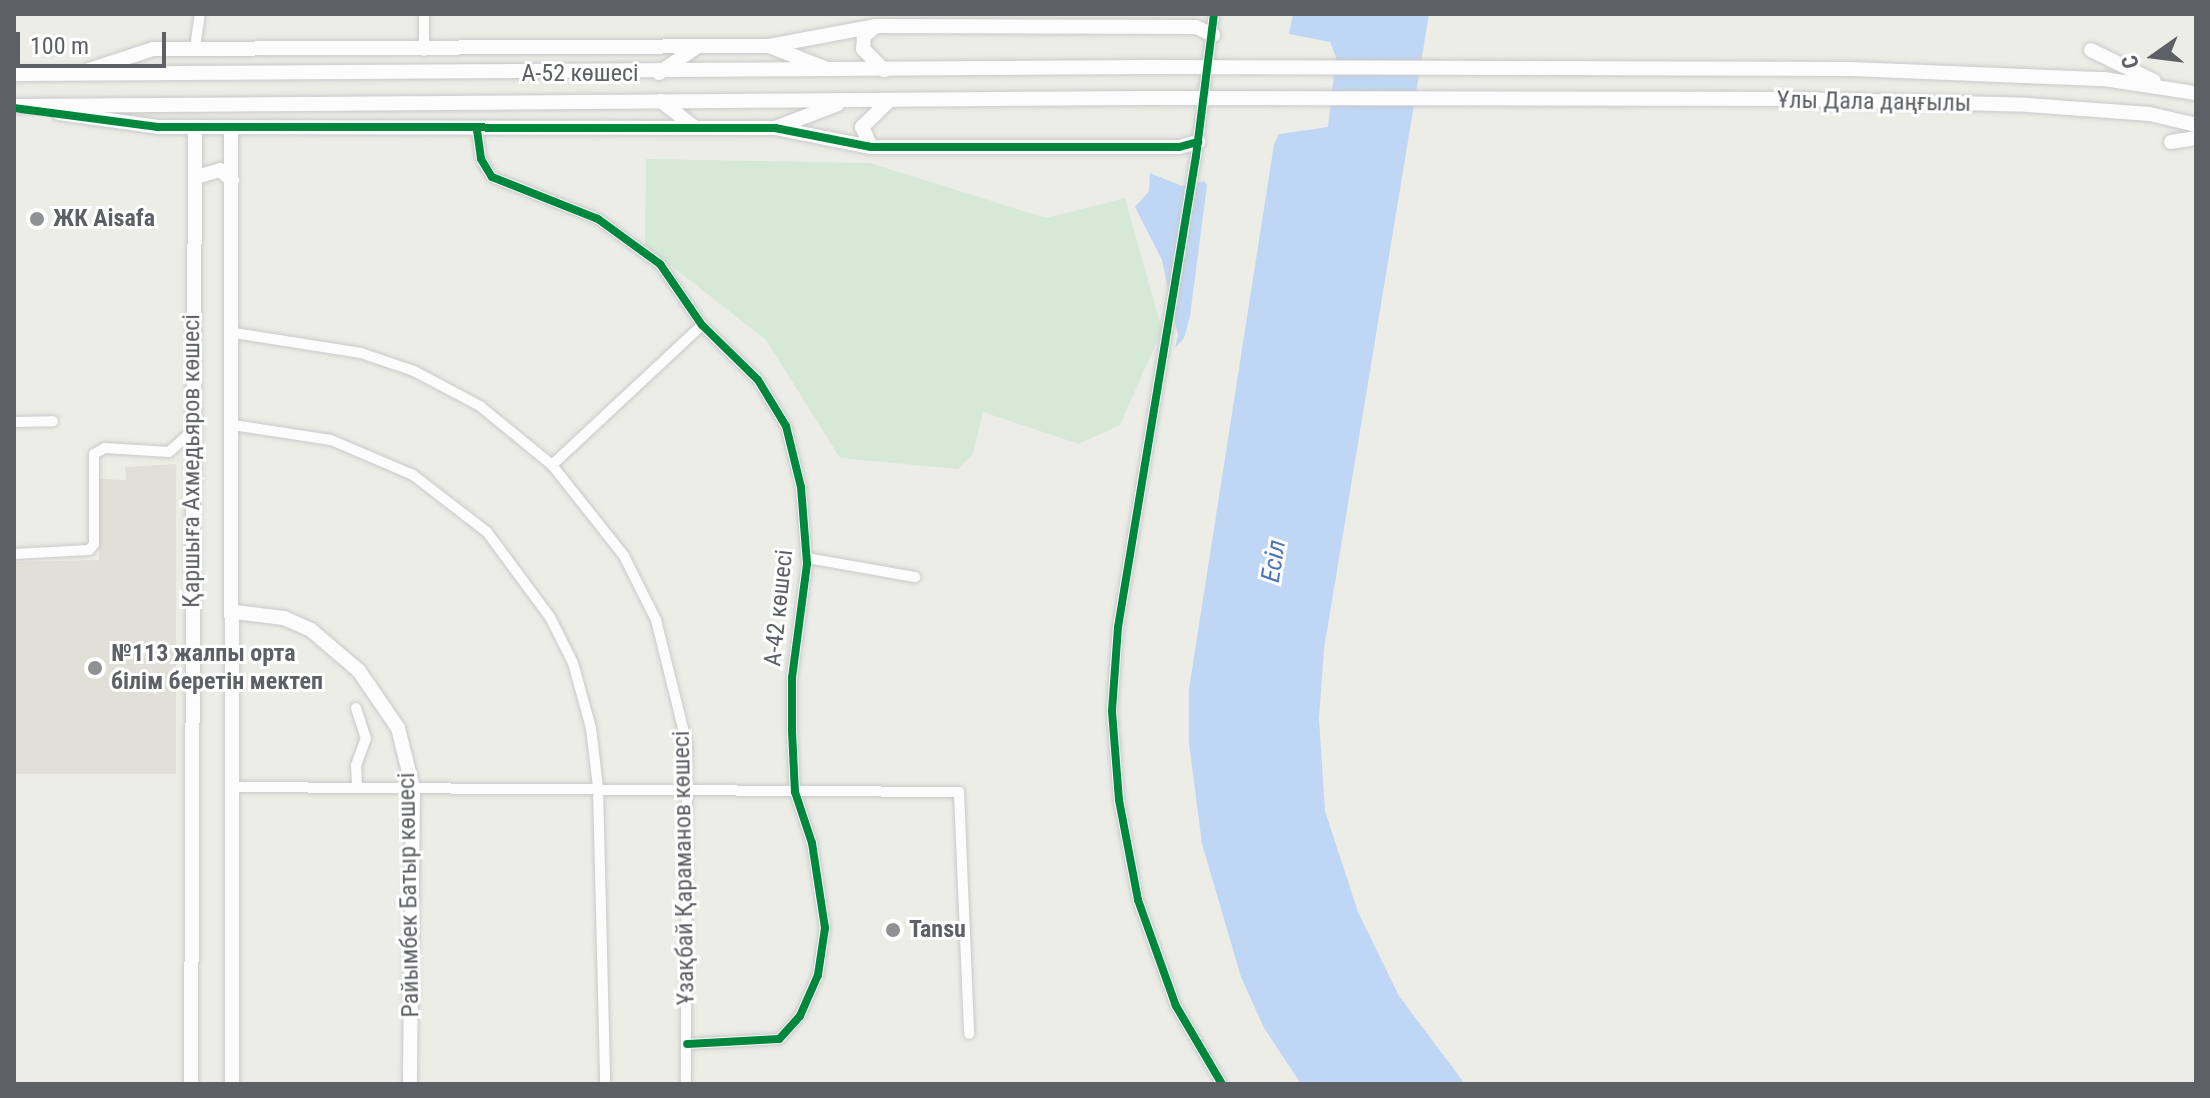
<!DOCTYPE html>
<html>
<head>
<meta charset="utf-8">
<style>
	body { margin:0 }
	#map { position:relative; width:2210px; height:1098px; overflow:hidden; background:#edede8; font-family:"Roboto Condensed",sans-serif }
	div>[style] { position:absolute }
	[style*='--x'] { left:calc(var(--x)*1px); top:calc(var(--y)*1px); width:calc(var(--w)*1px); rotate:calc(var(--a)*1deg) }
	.education>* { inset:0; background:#e0dfd8 }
	.green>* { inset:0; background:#d6e9d7 }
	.water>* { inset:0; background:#bfd7f5 }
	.roads { filter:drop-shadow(0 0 2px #c9c9c9) drop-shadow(0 0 2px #c9c9c9) }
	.street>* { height:10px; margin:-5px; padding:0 5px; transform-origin:5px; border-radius:5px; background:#fcfcfc }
	.secondary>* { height:14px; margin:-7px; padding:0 7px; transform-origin:7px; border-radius:7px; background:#fcfcfc }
	.cycleway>* { height:8px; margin:-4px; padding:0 4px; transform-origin:4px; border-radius:4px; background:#00873e }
	.dots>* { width:22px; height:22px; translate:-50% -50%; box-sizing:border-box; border:4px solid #fff; border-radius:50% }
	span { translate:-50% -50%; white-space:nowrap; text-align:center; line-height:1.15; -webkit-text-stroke:6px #fff; paint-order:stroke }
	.street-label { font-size:24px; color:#5d6065 }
	.poi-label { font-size:24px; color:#5d6065; font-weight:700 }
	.left { translate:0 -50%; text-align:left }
	.water-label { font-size:26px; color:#4e75bc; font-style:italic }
	.frame { position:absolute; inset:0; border:16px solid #5d6065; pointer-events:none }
	.north { position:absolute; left:2114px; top:16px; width:80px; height:80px; -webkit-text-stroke:6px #fff; paint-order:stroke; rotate:256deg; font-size:22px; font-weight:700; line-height:32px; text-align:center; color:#5d6065 }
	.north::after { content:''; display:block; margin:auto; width:28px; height:36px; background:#5d6065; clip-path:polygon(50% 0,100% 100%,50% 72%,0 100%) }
	.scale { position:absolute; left:16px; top:32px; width:150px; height:36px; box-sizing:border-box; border:4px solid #5d6065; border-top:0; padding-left:10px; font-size:24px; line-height:28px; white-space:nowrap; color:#5d6065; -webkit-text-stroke:6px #fff; paint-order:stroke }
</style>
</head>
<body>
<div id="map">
	<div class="education">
		<i style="clip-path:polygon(176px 464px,176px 774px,14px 774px,14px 562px,99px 560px,99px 479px,126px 480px,125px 467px)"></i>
	</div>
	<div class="green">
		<i style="clip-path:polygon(646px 159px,870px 163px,1046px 218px,1125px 198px,1162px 330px,1120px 425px,1079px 444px,983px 412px,973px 454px,958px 469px,840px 458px,766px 340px,645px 245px)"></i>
	</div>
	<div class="water">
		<i style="clip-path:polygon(1293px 14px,1429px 14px,1324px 649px,1319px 718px,1325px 811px,1358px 912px,1399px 996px,1465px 1084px,1301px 1084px,1264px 1028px,1241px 977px,1202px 844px,1189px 743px,1189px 689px,1274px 144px,1279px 134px,1328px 127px,1336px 57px,1330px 42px,1289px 34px)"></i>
		<i style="clip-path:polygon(1150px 173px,1182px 186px,1204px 181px,1207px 185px,1190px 316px,1184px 338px,1175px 348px,1178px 336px,1162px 260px,1135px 207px,1149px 191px)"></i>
	</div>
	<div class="roads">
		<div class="street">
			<i style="--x:424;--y:14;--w:37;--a:90"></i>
			<i style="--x:1214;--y:14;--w:143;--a:97.2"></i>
			<i style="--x:1196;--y:156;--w:477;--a:99.4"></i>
			<i style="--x:1118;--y:627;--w:84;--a:94.1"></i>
			<i style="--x:1112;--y:711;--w:89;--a:85.5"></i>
			<i style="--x:1119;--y:800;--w:102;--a:79.2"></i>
			<i style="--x:1138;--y:900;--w:113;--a:70.3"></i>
			<i style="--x:1176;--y:1006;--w:91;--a:59.5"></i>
			<i style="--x:195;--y:48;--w:34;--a:-82"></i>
			<i style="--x:477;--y:130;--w:29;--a:82"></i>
			<i style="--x:481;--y:159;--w:21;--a:59"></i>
			<i style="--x:492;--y:177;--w:114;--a:21.6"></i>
			<i style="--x:598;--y:219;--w:77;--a:36"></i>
			<i style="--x:660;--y:264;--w:74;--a:55.5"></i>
			<i style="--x:702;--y:325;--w:78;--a:44.5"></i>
			<i style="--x:758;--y:380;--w:54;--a:58.7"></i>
			<i style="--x:786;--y:426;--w:63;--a:76.2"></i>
			<i style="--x:801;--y:487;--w:77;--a:85.5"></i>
			<i style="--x:807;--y:564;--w:115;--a:97.5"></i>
			<i style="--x:792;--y:678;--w:53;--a:90"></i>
			<i style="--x:792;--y:731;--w:61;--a:87.2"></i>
			<i style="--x:795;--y:792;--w:54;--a:71.6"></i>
			<i style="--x:812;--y:843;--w:86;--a:81.3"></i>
			<i style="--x:825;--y:928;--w:48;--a:98.5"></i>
			<i style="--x:818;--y:975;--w:45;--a:113.7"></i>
			<i style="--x:800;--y:1016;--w:31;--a:132"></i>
			<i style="--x:779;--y:1039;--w:92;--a:176.9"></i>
			<i style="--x:234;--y:333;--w:129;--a:8.9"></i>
			<i style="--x:361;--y:353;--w:56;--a:18.8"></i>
			<i style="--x:414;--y:371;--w:75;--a:27.9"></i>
			<i style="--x:480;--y:406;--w:93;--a:39.3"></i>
			<i style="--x:552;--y:465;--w:116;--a:51.6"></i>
			<i style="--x:624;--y:556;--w:72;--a:63.4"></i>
			<i style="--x:656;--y:620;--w:128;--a:76"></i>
			<i style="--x:687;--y:744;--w:340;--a:90.2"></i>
			<i style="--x:14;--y:422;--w:39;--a:-1"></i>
			<i style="--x:233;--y:425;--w:99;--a:8.7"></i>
			<i style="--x:331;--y:440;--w:89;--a:23.1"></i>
			<i style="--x:413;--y:475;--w:93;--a:37.6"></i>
			<i style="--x:487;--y:532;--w:106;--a:53.5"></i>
			<i style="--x:550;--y:617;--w:51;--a:63.4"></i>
			<i style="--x:573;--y:663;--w:67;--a:74.5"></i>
			<i style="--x:591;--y:728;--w:60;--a:83.3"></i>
			<i style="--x:598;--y:788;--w:296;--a:88.6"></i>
			<i style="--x:552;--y:465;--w:205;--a:-43"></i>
			<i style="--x:14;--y:554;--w:75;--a:-3.1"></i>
			<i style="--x:89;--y:550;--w:8;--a:-50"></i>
			<i style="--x:94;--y:544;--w:90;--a:-90"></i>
			<i style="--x:94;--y:454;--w:13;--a:-29"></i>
			<i style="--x:105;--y:448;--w:64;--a:3.6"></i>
			<i style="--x:169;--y:452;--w:30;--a:-42"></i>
			<i style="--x:807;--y:558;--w:110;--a:10"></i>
			<i style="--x:356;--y:708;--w:32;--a:72"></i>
			<i style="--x:366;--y:738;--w:29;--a:110"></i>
			<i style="--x:356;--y:765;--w:22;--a:87"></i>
			<i style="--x:235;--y:787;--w:724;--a:0.4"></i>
			<i style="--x:959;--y:792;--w:242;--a:87.6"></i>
		</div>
		<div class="secondary">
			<i style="--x:876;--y:26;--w:16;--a:140"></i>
			<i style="--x:864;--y:36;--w:13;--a:94"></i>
			<i style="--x:863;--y:49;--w:30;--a:45"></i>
			<i style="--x:769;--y:46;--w:62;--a:21.6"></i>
			<i style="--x:2091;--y:50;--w:70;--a:26.2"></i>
			<i style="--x:89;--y:70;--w:67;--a:-18.2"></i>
			<i style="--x:153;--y:49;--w:616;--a:-0.28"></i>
			<i style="--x:769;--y:46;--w:109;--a:-10.6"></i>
			<i style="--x:876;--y:26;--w:320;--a:0.2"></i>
			<i style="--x:1196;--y:27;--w:19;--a:25"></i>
			<i style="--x:659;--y:73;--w:47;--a:-34.7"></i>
			<i style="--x:14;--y:74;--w:1133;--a:-0.35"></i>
			<i style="--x:1147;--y:67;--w:704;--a:0.16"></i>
			<i style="--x:1851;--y:69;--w:253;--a:2.3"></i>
			<i style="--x:2104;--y:79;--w:93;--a:8.7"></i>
			<i style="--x:661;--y:101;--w:42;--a:38.2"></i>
			<i style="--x:14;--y:106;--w:1130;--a:-0.41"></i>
			<i style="--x:1144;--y:98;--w:646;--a:0.09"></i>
			<i style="--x:1790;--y:99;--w:238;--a:1.4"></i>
			<i style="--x:2028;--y:105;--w:122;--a:4.2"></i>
			<i style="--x:2150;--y:114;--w:47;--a:13.4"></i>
			<i style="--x:59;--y:113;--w:100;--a:8"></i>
			<i style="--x:158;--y:127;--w:617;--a:0.09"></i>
			<i style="--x:775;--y:128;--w:98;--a:11.2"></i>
			<i style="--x:871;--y:147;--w:308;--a:0"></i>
			<i style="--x:1179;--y:147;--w:20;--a:-15"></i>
			<i style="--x:231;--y:128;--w:956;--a:89.94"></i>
			<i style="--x:775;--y:128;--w:67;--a:-20.9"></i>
			<i style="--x:2171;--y:142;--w:25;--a:-9"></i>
			<i style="--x:871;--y:147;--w:22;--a:-114"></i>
			<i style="--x:862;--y:127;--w:37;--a:-44"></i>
			<i style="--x:196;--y:177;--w:25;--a:-16"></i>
			<i style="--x:220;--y:170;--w:16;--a:40"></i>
			<i style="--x:235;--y:612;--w:49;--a:7"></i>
			<i style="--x:284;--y:618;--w:30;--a:24"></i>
			<i style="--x:311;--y:630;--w:63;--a:40.5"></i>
			<i style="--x:359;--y:671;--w:69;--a:55.6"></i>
			<i style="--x:398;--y:728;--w:62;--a:76"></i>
			<i style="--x:413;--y:788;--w:296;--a:90.6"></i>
			<i style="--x:191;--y:1084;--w:957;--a:-89.76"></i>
		</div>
	</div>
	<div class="cycleway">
		<i style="--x:1214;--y:14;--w:143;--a:97.2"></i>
		<i style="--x:1196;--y:156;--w:477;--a:99.4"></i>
		<i style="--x:1118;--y:627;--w:84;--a:94.1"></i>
		<i style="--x:1112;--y:711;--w:89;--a:85.5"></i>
		<i style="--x:1119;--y:800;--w:102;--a:79.2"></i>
		<i style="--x:1138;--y:900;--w:113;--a:70.3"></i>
		<i style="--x:1176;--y:1006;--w:91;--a:59.5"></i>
		<i style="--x:14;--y:108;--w:145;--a:7.5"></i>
		<i style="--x:158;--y:127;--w:617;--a:0.09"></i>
		<i style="--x:775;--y:128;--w:98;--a:11.2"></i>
		<i style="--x:871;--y:147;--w:308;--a:0"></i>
		<i style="--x:1179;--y:147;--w:20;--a:-15"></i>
		<i style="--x:477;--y:130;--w:29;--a:82"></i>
		<i style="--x:481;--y:159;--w:21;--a:59"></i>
		<i style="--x:492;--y:177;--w:114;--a:21.6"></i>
		<i style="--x:598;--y:219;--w:77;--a:36"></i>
		<i style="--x:660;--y:264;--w:74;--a:55.5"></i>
		<i style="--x:702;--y:325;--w:78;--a:44.5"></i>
		<i style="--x:758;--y:380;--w:54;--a:58.7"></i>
		<i style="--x:786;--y:426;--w:63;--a:76.2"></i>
		<i style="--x:801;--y:487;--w:77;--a:85.5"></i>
		<i style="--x:807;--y:564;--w:115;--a:97.5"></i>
		<i style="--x:792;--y:678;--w:53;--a:90"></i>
		<i style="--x:792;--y:731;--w:61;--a:87.2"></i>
		<i style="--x:795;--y:792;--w:54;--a:71.6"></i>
		<i style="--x:812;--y:843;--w:86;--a:81.3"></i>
		<i style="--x:825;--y:928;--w:48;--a:98.5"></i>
		<i style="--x:818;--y:975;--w:45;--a:113.7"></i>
		<i style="--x:800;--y:1016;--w:31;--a:132"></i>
		<i style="--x:779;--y:1039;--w:92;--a:176.9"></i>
	</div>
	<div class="dots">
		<i style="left:37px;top:219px;background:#8f9193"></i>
		<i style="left:95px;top:668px;background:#8f9193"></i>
		<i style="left:893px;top:930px;background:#8f9193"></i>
	</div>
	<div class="street-label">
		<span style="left:580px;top:74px">А-52 көшесі</span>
		<span style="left:1874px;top:102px;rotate:1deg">Ұлы Дала даңғылы</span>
		<span style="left:192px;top:461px;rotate:-90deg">Қаршыға Ахмедьяров көшесі</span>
		<span style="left:779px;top:608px;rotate:-84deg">А-42 көшесі</span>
		<span style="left:684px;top:868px;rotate:-91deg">Ұзақбай Қараманов көшесі</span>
		<span style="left:409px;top:895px;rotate:-91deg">Райымбек Батыр көшесі</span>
	</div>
	<div class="poi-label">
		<span class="left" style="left:53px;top:219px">ЖК Aisafa</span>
		<span class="left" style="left:111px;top:668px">№113 жалпы орта<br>білім беретін мектеп</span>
		<span class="left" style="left:909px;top:930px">Tansu</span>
	</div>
	<div class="water-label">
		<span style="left:1274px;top:561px;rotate:-81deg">Есіл</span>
	</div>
	<div class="frame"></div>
	<div class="north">С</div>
	<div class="scale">100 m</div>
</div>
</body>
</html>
